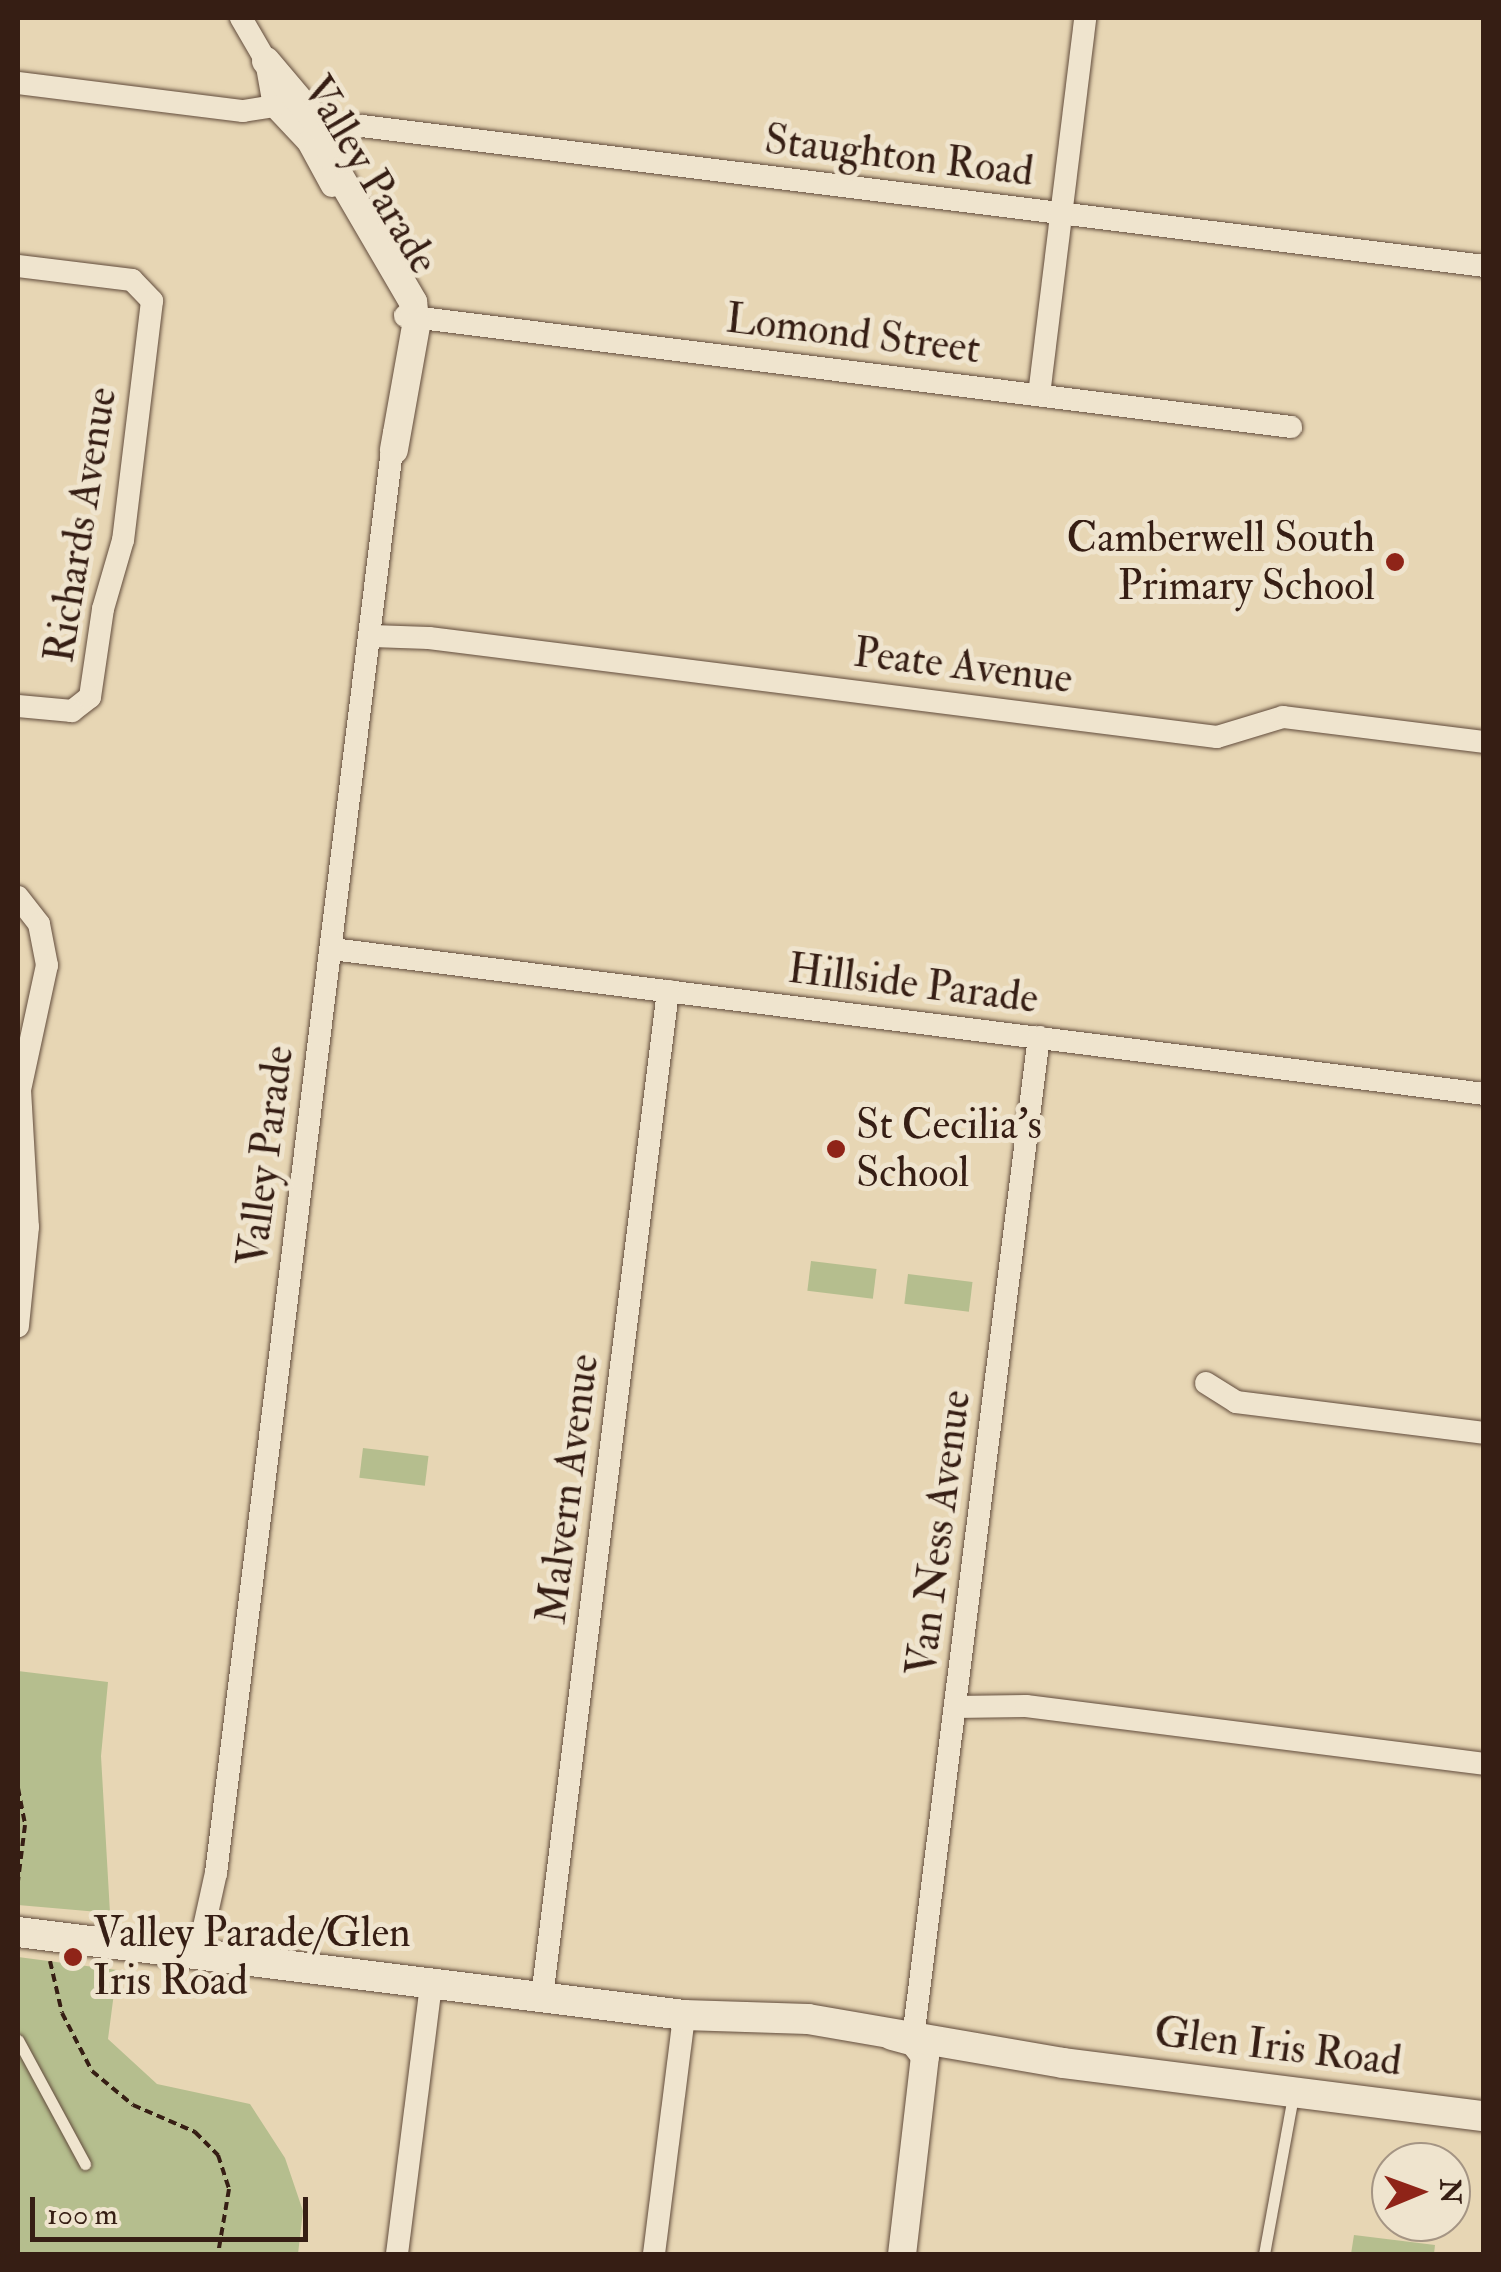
<!DOCTYPE html>
<html>
<head>
<meta charset="utf-8">
<style>
	body { margin:0 }
	#map { position:relative; width:1501px; height:2272px; overflow:hidden; background:#e7d6b4; font-family:"IM FELL Double Pica",serif }
	div>[style] { position:absolute }
	[style*='--x'] { left:calc(var(--x)*1px); top:calc(var(--y)*1px); width:calc(var(--w)*1px); rotate:calc(var(--a)*1deg) }
	.green>* { inset:0; background:#b5be8e; transform-origin:0 0 }
	.path>* { height:4px; margin-top:-2px; transform-origin:0; background:repeating-linear-gradient(90deg,#361e14 0 8px,transparent 0 13px) }
	.roads { filter:drop-shadow(0 0 2px #624c3c) drop-shadow(0 0 2px #624c3c) }
	.service>* { height:11px; margin:-5.5px; padding:0 5.5px; transform-origin:5.5px; border-radius:5.5px; background:#efe4ce }
	.minor>* { height:22px; margin:-11px; padding:0 11px; transform-origin:11px; border-radius:11px; background:#efe4ce }
	.tertiary>* { height:28px; margin:-14px; padding:0 14px; transform-origin:14px; border-radius:14px; background:#efe4ce }
	.secondary>* { height:30px; margin:-15px; padding:0 15px; transform-origin:15px; border-radius:15px; background:#efe4ce }
	.dots>* { width:28px; height:28px; translate:-50% -50%; box-sizing:border-box; border:5px solid #efe4ce; border-radius:50% }
	span { translate:-50% -50%; white-space:nowrap; text-align:center; line-height:1.15; -webkit-text-stroke:10px #efe4ce; paint-order:stroke }
	.street-label { font-size:42px; color:#361e14 }
	.poi-label { font-size:42px; color:#361e14 }
	.right { translate:-100% -50%; text-align:right }
	.left { translate:0 -50%; text-align:left }
	.frame { position:absolute; inset:0; border:20px solid #361e14; pointer-events:none }
	.north { position:absolute; left:1371px; top:2142px; width:100px; height:100px; box-sizing:border-box; background:#efe4ce; border:2px solid #a59584; border-radius:50%; rotate:89deg; font-size:28px; font-weight:700; line-height:40px; text-align:center; color:#361e14 }
	.north::after { content:''; display:block; margin:auto; width:35px; height:45px; background:#8f2418; clip-path:polygon(50% 0,100% 100%,50% 72%,0 100%) }
	.scale { position:absolute; left:30px; top:2197px; width:278px; height:45px; box-sizing:border-box; border:5px solid #361e14; border-top:0; padding-left:12px; font-size:30px; line-height:35px; white-space:nowrap; color:#361e14; -webkit-text-stroke:8px #efe4ce; paint-order:stroke }
</style>
</head>
<body>
<div id="map">
	<div class="green">
		<i style="left:811px;top:1261px;width:66px;height:30px;rotate:7deg"></i>
		<i style="left:908px;top:1274px;width:65px;height:30px;rotate:7deg"></i>
		<i style="left:363px;top:1448px;width:66px;height:30px;rotate:7deg"></i>
		<i style="clip-path:polygon(18px 1671px,108px 1682px,101px 1756px,110px 1913px,18px 1905px)"></i>
		<i style="clip-path:polygon(18px 1957px,117px 1970px,108px 2039px,157px 2084px,250px 2104px,285px 2158px,303px 2211px,298px 2254px,18px 2254px)"></i>
		<i style="clip-path:polygon(1354px 2235px,1435px 2245px,1434px 2254px,1351px 2254px)"></i>
	</div>
	<div class="path">
		<i style="--x:18;--y:1788;--w:38;--a:79"></i>
		<i style="--x:25;--y:1825;--w:56;--a:97.1"></i>
		<i style="--x:50;--y:1961;--w:53;--a:77"></i>
		<i style="--x:62;--y:2013;--w:65;--a:62.7"></i>
		<i style="--x:92;--y:2071;--w:53;--a:39.7"></i>
		<i style="--x:133;--y:2105;--w:68;--a:23.5"></i>
		<i style="--x:195;--y:2132;--w:33;--a:45"></i>
		<i style="--x:218;--y:2155;--w:36;--a:72"></i>
		<i style="--x:229;--y:2189;--w:66;--a:99.6"></i>
	</div>
	<div class="roads">
		<div class="service">
			<i style="--x:18;--y:2040;--w:141;--a:61.6"></i>
			<i style="--x:1264;--y:2254;--w:161;--a:-79.6"></i>
		</div>
		<div class="minor">
			<i style="--x:241;--y:18;--w:50;--a:59.8"></i>
			<i style="--x:266;--y:61;--w:46;--a:79.9"></i>
			<i style="--x:274;--y:106;--w:50;--a:46.6"></i>
			<i style="--x:308;--y:142;--w:50;--a:61.4"></i>
			<i style="--x:18;--y:83;--w:227;--a:7.1"></i>
			<i style="--x:243;--y:111;--w:31;--a:-9"></i>
			<i style="--x:313;--y:139;--w:51;--a:-14.9"></i>
			<i style="--x:362;--y:126;--w:1131;--a:7.11"></i>
			<i style="--x:18;--y:266;--w:115;--a:7"></i>
			<i style="--x:132;--y:280;--w:29;--a:46"></i>
			<i style="--x:152;--y:301;--w:241;--a:96.9"></i>
			<i style="--x:123;--y:540;--w:72;--a:106.2"></i>
			<i style="--x:103;--y:609;--w:89;--a:98.4"></i>
			<i style="--x:90;--y:697;--w:23;--a:142"></i>
			<i style="--x:72;--y:711;--w:54;--a:-174.7"></i>
			<i style="--x:405;--y:316;--w:893;--a:7.14"></i>
			<i style="--x:1039;--y:395;--w:380;--a:-83"></i>
			<i style="--x:372;--y:636;--w:57;--a:2"></i>
			<i style="--x:429;--y:638;--w:794;--a:7.16"></i>
			<i style="--x:1217;--y:737;--w:69;--a:-16.9"></i>
			<i style="--x:1283;--y:717;--w:203;--a:7.1"></i>
			<i style="--x:18;--y:897;--w:34;--a:52"></i>
			<i style="--x:39;--y:924;--w:42;--a:79"></i>
			<i style="--x:47;--y:965;--w:128;--a:102.2"></i>
			<i style="--x:20;--y:1090;--w:137;--a:86.7"></i>
			<i style="--x:28;--y:1227;--w:100;--a:95.8"></i>
			<i style="--x:332;--y:949;--w:1161;--a:7.17"></i>
			<i style="--x:1206;--y:1383;--w:36;--a:32"></i>
			<i style="--x:1236;--y:1402;--w:250;--a:7.1"></i>
			<i style="--x:955;--y:1707;--w:71;--a:-0.8"></i>
			<i style="--x:1026;--y:1706;--w:462;--a:7.2"></i>
			<i style="--x:198;--y:1954;--w:83;--a:-77.5"></i>
			<i style="--x:216;--y:1873;--w:1451;--a:-82.95"></i>
			<i style="--x:542;--y:1997;--w:1014;--a:-82.86"></i>
			<i style="--x:913;--y:2038;--w:1009;--a:-82.83"></i>
			<i style="--x:397;--y:2254;--w:272;--a:-82.8"></i>
			<i style="--x:654;--y:2254;--w:241;--a:-82.8"></i>
		</div>
		<div class="tertiary">
			<i style="--x:266;--y:61;--w:93;--a:49.8"></i>
			<i style="--x:326;--y:132;--w:39;--a:75"></i>
			<i style="--x:336;--y:170;--w:153;--a:59.7"></i>
			<i style="--x:413;--y:302;--w:24;--a:83"></i>
			<i style="--x:416;--y:326;--w:126;--a:100.1"></i>
			<i style="--x:892;--y:2036;--w:23;--a:15"></i>
			<i style="--x:914;--y:2042;--w:18;--a:52"></i>
			<i style="--x:925;--y:2056;--w:199;--a:96.6"></i>
		</div>
		<div class="secondary">
			<i style="--x:18;--y:1932;--w:671;--a:7.1"></i>
			<i style="--x:684;--y:2015;--w:124;--a:1.8"></i>
			<i style="--x:808;--y:2019;--w:259;--a:9.8"></i>
			<i style="--x:1063;--y:2063;--w:424;--a:7.2"></i>
		</div>
	</div>
	<div class="dots">
		<i style="left:1395px;top:562px;background:#8f2418"></i>
		<i style="left:836px;top:1149px;background:#8f2418"></i>
		<i style="left:73px;top:1957px;background:#8f2418"></i>
	</div>
	<div class="street-label">
		<span style="left:899px;top:156px;rotate:7deg">Staughton Road</span>
		<span style="left:370px;top:175px;rotate:59deg">Valley Parade</span>
		<span style="left:853px;top:334px;rotate:7deg">Lomond Street</span>
		<span style="left:81px;top:525px;rotate:-81deg">Richards Avenue</span>
		<span style="left:963px;top:666px;rotate:7deg">Peate Avenue</span>
		<span style="left:913px;top:984px;rotate:7deg">Hillside Parade</span>
		<span style="left:266px;top:1156px;rotate:-83deg">Valley Parade</span>
		<span style="left:568px;top:1489px;rotate:-83deg">Malvern Avenue</span>
		<span style="left:939px;top:1533px;rotate:-83deg">Van Ness Avenue</span>
		<span style="left:1278px;top:2047px;rotate:7deg">Glen Iris Road</span>
	</div>
	<div class="poi-label">
		<span class="right" style="left:1375px;top:562px">Camberwell South<br>Primary School</span>
		<span class="left" style="left:856px;top:1149px">St Cecilia's<br>School</span>
		<span class="left" style="left:93px;top:1957px">Valley Parade/Glen<br>Iris Road</span>
	</div>
	<div class="frame"></div>
	<div class="north">N</div>
	<div class="scale">100 m</div>
</div>
</body>
</html>
